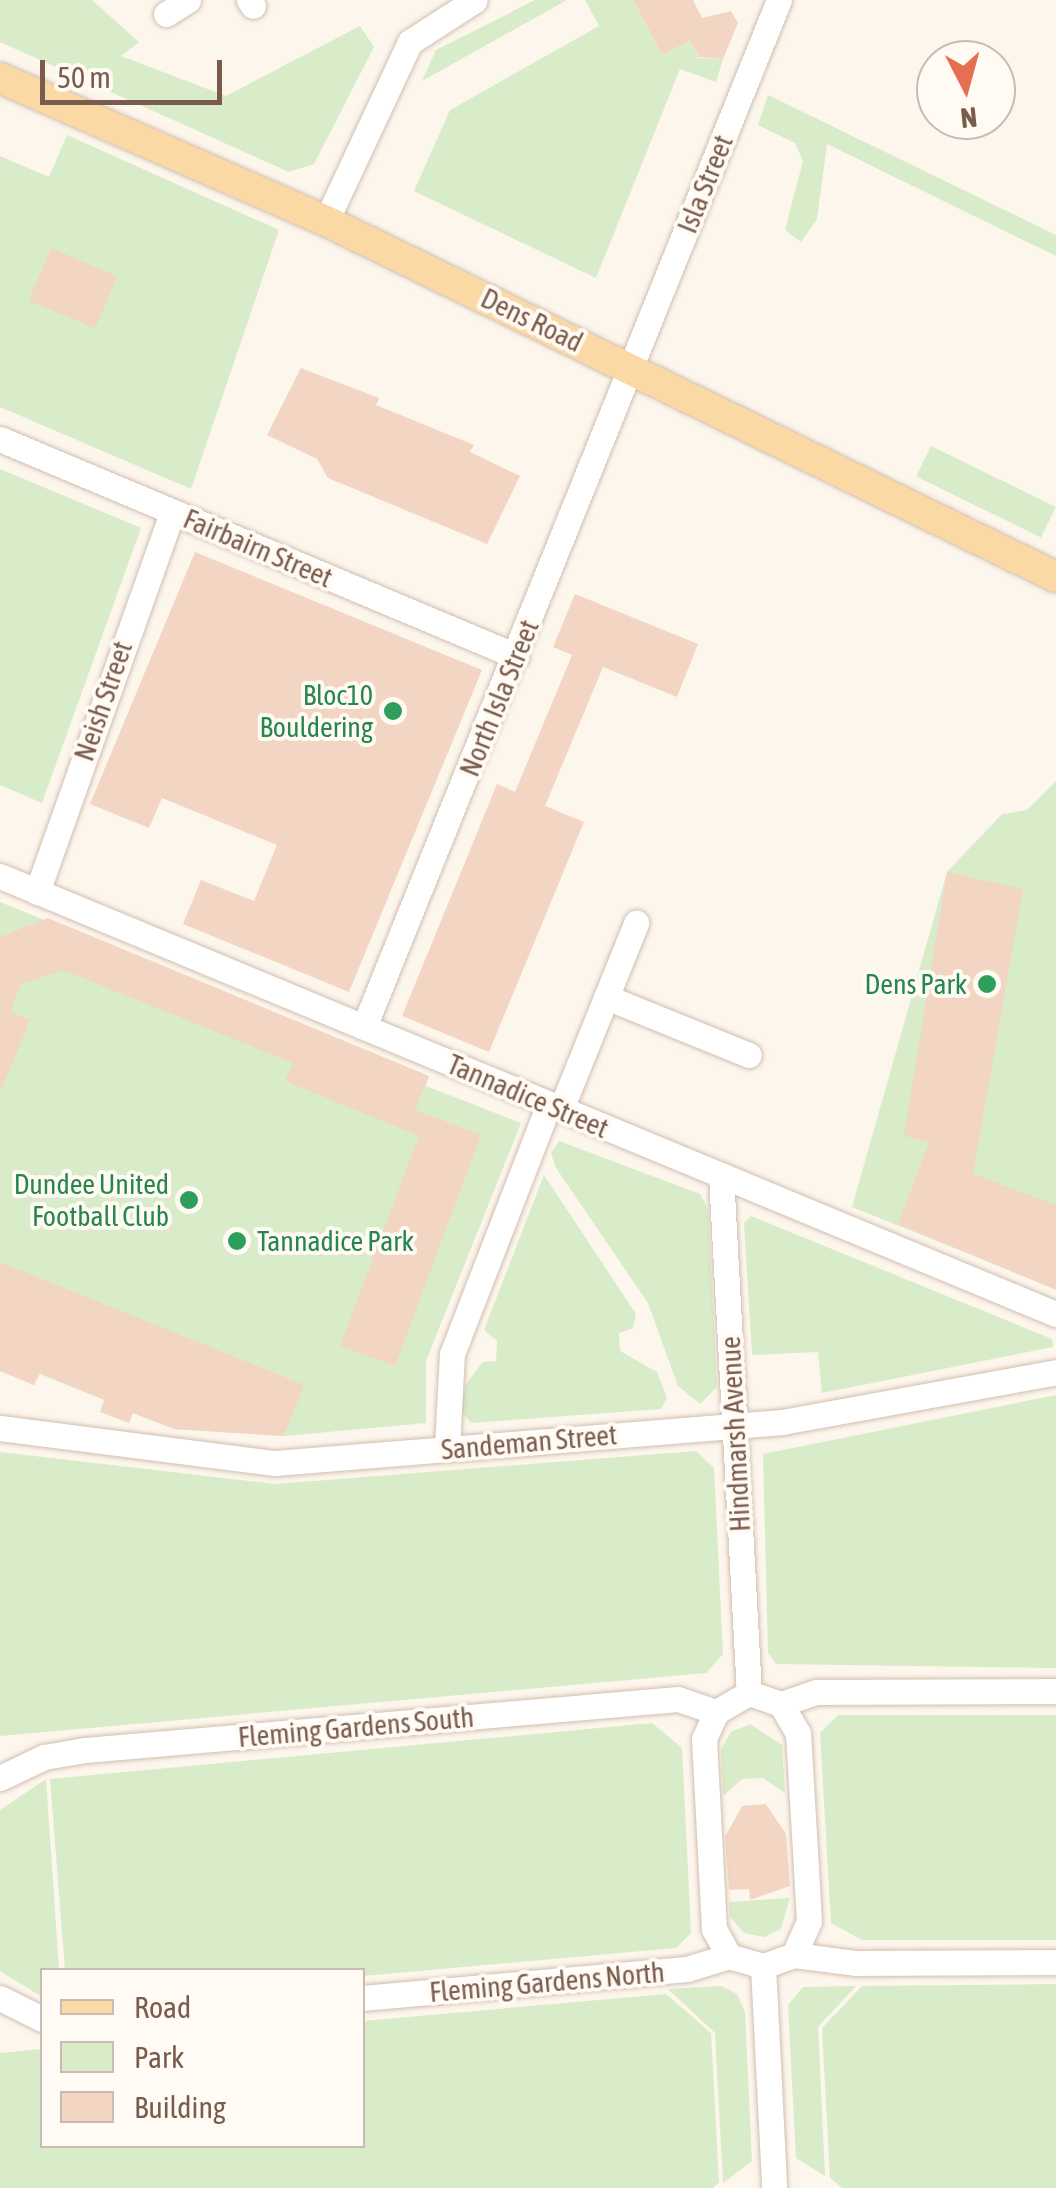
<!DOCTYPE html>
<html>
<head>
<meta charset="utf-8">
<style>
	body { margin:0 }
	#map { position:relative; width:1056px; height:2188px; overflow:hidden; background:#fdf6ec; font-family:"Asap Condensed",sans-serif }
	div>[style] { position:absolute }
	[style*='--x'] { left:calc(var(--x)*1px); top:calc(var(--y)*1px); width:calc(var(--w)*1px); rotate:calc(var(--a)*1deg) }
	.green>* { inset:0; background:#d8ecc9; transform-origin:0 0 }
	.building>* { inset:0; background:#f3d5c3; transform-origin:0 0 }
	.roads { filter:drop-shadow(0 0 2px #d1beb0) drop-shadow(0 0 2px #d1beb0) }
	.minor>* { height:25px; margin:-12.5px; padding:0 12.5px; transform-origin:12.5px; border-radius:12.5px; background:#fff }
	.major>* { height:30px; margin:-15px; padding:0 15px; transform-origin:15px; border-radius:15px; background:#fbd9a5 }
	.dots>* { width:28px; height:28px; translate:-50% -50%; box-sizing:border-box; border:5px solid #fffaf3; border-radius:50% }
	span { translate:-50% -50%; white-space:nowrap; text-align:center; line-height:1.15; -webkit-text-stroke:8px #fffaf3; paint-order:stroke }
	.street-label { font-size:28px; color:#7a5c4d }
	.leisure-label { font-size:28px; color:#27864d }
	.right { translate:-100% -50%; text-align:right }
	.left { translate:0 -50%; text-align:left }
	.legend { position:absolute; left:40px; top:1968px; width:325px; height:180px; box-sizing:border-box; background:#fffaf3; border:2px solid #cabbb1; margin:0; padding:12px 18px; list-style:none; font-size:30px; color:#7a5c4d }
	.legend li { display:flex; align-items:center; gap:20px; height:50px }
	.legend b { width:50px; border:2px solid #cabbb1 }
	.north { position:absolute; left:916px; top:40px; width:100px; height:100px; box-sizing:border-box; background:#fffaf3; border:2px solid #cabbb1; border-radius:50%; rotate:174deg; font-size:28px; font-weight:700; line-height:40px; text-align:center; color:#7a5c4d }
	.north::after { content:''; display:block; margin:auto; width:35px; height:45px; background:#e76f51; clip-path:polygon(50% 0,100% 100%,50% 72%,0 100%) }
	.scale { position:absolute; left:40px; top:60px; width:182px; height:45px; box-sizing:border-box; border:5px solid #7a5c4d; border-top:0; padding-left:12px; font-size:30px; line-height:35px; white-space:nowrap; color:#7a5c4d; -webkit-text-stroke:8px #fffaf3; paint-order:stroke }
</style>
</head>
<body>
<div id="map">
	<div class="green">
		<i style="clip-path:polygon(0 0,92px 0,139px 42px,121px 56px,226px 96px,360px 26px,374px 47px,314px 164px,289px 172px,0 42px)"></i>
		<i style="clip-path:polygon(535px 0,567px 0,422px 81px,436px 50px)"></i>
		<i style="clip-path:polygon(585px 0,633px 0,662px 55px,690px 41px,699px 58px,723px 59px,716px 82px,680px 69px,596px 278px,414px 191px,450px 110px,599px 26px)"></i>
		<i style="clip-path:polygon(768px 95px,1056px 235px,1056px 256px,827px 144px,817px 219px,801px 242px,785px 230px,803px 161px,795px 143px,758px 125px)"></i>
		<i style="clip-path:polygon(67px 135px,279px 230px,191px 489px,0 407px,0 156px,49px 177px)"></i>
		<i style="left:931px;top:446px;width:139px;height:34px;rotate:26deg"></i>
		<i style="clip-path:polygon(0 469px,141px 528px,42px 803px,0 785px)"></i>
		<i style="clip-path:polygon(1056px 781px,1056px 1289px,852px 1207px,947px 872px,1002px 814px,1027px 810px)"></i>
		<i style="clip-path:polygon(0 902px,429px 1076px,426px 1086px,521px 1123px,426px 1361px,426px 1423px,284px 1436px,174px 1429px,133px 1413px,129px 1423px,100px 1412px,104px 1400px,40px 1374px,34px 1385px,0 1371px)"></i>
		<i style="clip-path:polygon(559px 1141px,700px 1194px,708px 1209px,717px 1387px,700px 1404px,678px 1386px,648px 1303px,556px 1168px,551px 1153px)"></i>
		<i style="clip-path:polygon(544px 1175px,636px 1314px,633px 1328px,619px 1333px,620px 1351px,657px 1372px,667px 1398px,661px 1409px,471px 1423px,460px 1410px,466px 1384px,483px 1362px,496px 1361px,497px 1341px,484px 1330px)"></i>
		<i style="clip-path:polygon(751px 1216px,1052px 1339px,1053px 1347px,822px 1393px,818px 1352px,752px 1355px,744px 1223px)"></i>
		<i style="clip-path:polygon(1056px 1395px,1056px 1668px,776px 1664px,768px 1653px,763px 1454px)"></i>
		<i style="clip-path:polygon(696px 1451px,714px 1468px,723px 1654px,706px 1673px,0 1736px,0 1452px,276px 1484px)"></i>
		<i style="clip-path:polygon(838px 1715px,1056px 1715px,1056px 1940px,862px 1940px,831px 1923px,820px 1733px)"></i>
		<i style="clip-path:polygon(652px 1723px,682px 1748px,691px 1933px,676px 1948px,363px 1976px,65px 1970px,50px 1779px)"></i>
		<i style="clip-path:polygon(750px 1724px,782px 1745px,785px 1793px,763px 1778px,742px 1779px,723px 1796px,721px 1749px,731px 1732px)"></i>
		<i style="clip-path:polygon(46px 1779px,59px 1970px,42px 1970px,42px 1997px,0 1971px,0 1810px)"></i>
		<i style="clip-path:polygon(790px 1898px,781px 1929px,764px 1937px,744px 1933px,730px 1917px,729px 1902px)"></i>
		<i style="clip-path:polygon(1056px 1984px,1056px 2188px,842px 2188px,830px 2178px,822px 2028px,862px 1986px)"></i>
		<i style="clip-path:polygon(721px 1986px,737px 1994px,745px 2012px,752px 2161px,723px 2183px,715px 2033px,668px 1989px)"></i>
		<i style="clip-path:polygon(856px 1986px,818px 2027px,825px 2176px,796px 2158px,788px 2005px,803px 1987px)"></i>
		<i style="clip-path:polygon(666px 1994px,711px 2033px,719px 2182px,713px 2188px,0 2188px,0 2053px,42px 2049px,42px 2146px,362px 2146px,363px 2021px)"></i>
	</div>
	<div class="building">
		<i style="clip-path:polygon(633px 0,693px 0,702px 18px,731px 11px,738px 23px,723px 59px,699px 57px,690px 41px,662px 55px)"></i>
		<i style="left:51px;top:248px;width:72px;height:57px;rotate:23deg"></i>
		<i style="clip-path:polygon(301px 368px,379px 398px,376px 405px,474px 445px,470px 452px,520px 476px,487px 544px,328px 478px,317px 459px,267px 435px)"></i>
		<i style="clip-path:polygon(195px 552px,482px 670px,349px 992px,183px 924px,201px 880px,254px 901px,277px 845px,162px 798px,149px 828px,90px 804px)"></i>
		<i style="clip-path:polygon(575px 594px,698px 644px,677px 697px,603px 667px,545px 806px,584px 822px,489px 1052px,402px 1016px,497px 784px,515px 792px,572px 655px,553px 647px)"></i>
		<i style="clip-path:polygon(947px 872px,1023px 889px,973px 1174px,1056px 1205px,1056px 1290px,898px 1224px,929px 1142px,904px 1136px)"></i>
		<i style="clip-path:polygon(48px 918px,429px 1076px,415px 1110px,481px 1135px,395px 1366px,340px 1346px,419px 1136px,285px 1081px,293px 1063px,63px 970px,21px 984px,10px 1012px,30px 1020px,0 1093px,0 937px)"></i>
		<i style="clip-path:polygon(0 1262px,304px 1385px,284px 1436px,174px 1429px,133px 1413px,129px 1423px,100px 1412px,105px 1400px,39px 1373px,34px 1385px,0 1371px)"></i>
		<i style="clip-path:polygon(766px 1804px,786px 1834px,790px 1886px,750px 1900px,749px 1889px,729px 1890px,725px 1837px,742px 1806px)"></i>
	</div>
	<div class="roads">
		<div class="minor">
			<i style="--x:249;--y:0;--w:7;--a:56"></i>
			<i style="--x:166;--y:14;--w:26;--a:-32"></i>
			<i style="--x:326;--y:221;--w:198;--a:-64.9"></i>
			<i style="--x:410;--y:42;--w:77;--a:-32.9"></i>
			<i style="--x:0;--y:439;--w:560;--a:22.81"></i>
			<i style="--x:0;--y:876;--w:1143;--a:22.53"></i>
			<i style="--x:37;--y:892;--w:403;--a:-70.4"></i>
			<i style="--x:606;--y:997;--w:154;--a:22.1"></i>
			<i style="--x:364;--y:1027;--w:1108;--a:-68"></i>
			<i style="--x:561;--y:1109;--w:201;--a:-68"></i>
			<i style="--x:721;--y:1175;--w:519;--a:86.91"></i>
			<i style="--x:0;--y:1428;--w:277;--a:7.3"></i>
			<i style="--x:275;--y:1463;--w:509;--a:-4.62"></i>
			<i style="--x:782;--y:1422;--w:279;--a:-10.3"></i>
			<i style="--x:447;--y:1448;--w:94;--a:-87"></i>
			<i style="--x:452;--y:1354;--w:268;--a:-68.8"></i>
			<i style="--x:749;--y:1693;--w:34;--a:19"></i>
			<i style="--x:781;--y:1704;--w:34;--a:60"></i>
			<i style="--x:798;--y:1733;--w:136;--a:86.6"></i>
			<i style="--x:806;--y:1869;--w:52;--a:86.7"></i>
			<i style="--x:809;--y:1921;--w:37;--a:114"></i>
			<i style="--x:794;--y:1955;--w:33;--a:160"></i>
			<i style="--x:763;--y:1966;--w:35;--a:-164"></i>
			<i style="--x:729;--y:1956;--w:31;--a:-119"></i>
			<i style="--x:714;--y:1929;--w:190;--a:-93"></i>
			<i style="--x:704;--y:1739;--w:30;--a:-66"></i>
			<i style="--x:716;--y:1712;--w:38;--a:-30"></i>
			<i style="--x:781;--y:1704;--w:37;--a:-19"></i>
			<i style="--x:816;--y:1692;--w:240;--a:-0.2"></i>
			<i style="--x:0;--y:1778;--w:49;--a:-25.5"></i>
			<i style="--x:44;--y:1757;--w:42;--a:-9.7"></i>
			<i style="--x:85;--y:1750;--w:595;--a:-4.92"></i>
			<i style="--x:678;--y:1699;--w:40;--a:18.9"></i>
			<i style="--x:794;--y:1955;--w:63;--a:7.4"></i>
			<i style="--x:856;--y:1963;--w:200;--a:-0.3"></i>
			<i style="--x:763;--y:1966;--w:220;--a:87.1"></i>
			<i style="--x:0;--y:1998;--w:47;--a:26.6"></i>
			<i style="--x:362;--y:1998;--w:326;--a:-5.1"></i>
			<i style="--x:687;--y:1969;--w:44;--a:-17.2"></i>
		</div>
		<div class="major">
			<i style="--x:0;--y:78;--w:356;--a:23.7"></i>
			<i style="--x:326;--y:221;--w:812;--a:26"></i>
		</div>
	</div>
	<div class="dots">
		<i style="left:393px;top:711px;background:#2e9e5b"></i>
		<i style="left:987px;top:984px;background:#2e9e5b"></i>
		<i style="left:189px;top:1200px;background:#2e9e5b"></i>
		<i style="left:237px;top:1241px;background:#2e9e5b"></i>
	</div>
	<div class="street-label">
		<span style="left:705px;top:184px;rotate:-68deg">Isla Street</span>
		<span style="left:532px;top:320px;rotate:26deg">Dens Road</span>
		<span style="left:258px;top:548px;rotate:23deg">Fairbairn Street</span>
		<span style="left:499px;top:698px;rotate:-68deg">North Isla Street</span>
		<span style="left:103px;top:701px;rotate:-71deg">Neish Street</span>
		<span style="left:528px;top:1096px;rotate:23deg">Tannadice Street</span>
		<span style="left:735px;top:1434px;rotate:-93deg">Hindmarsh Avenue</span>
		<span style="left:529px;top:1442px;rotate:-5deg">Sandeman Street</span>
		<span style="left:356px;top:1727px;rotate:-5deg">Fleming Gardens South</span>
		<span style="left:547px;top:1982px;rotate:-5deg">Fleming Gardens North</span>
	</div>
	<div class="leisure-label">
		<span class="right" style="left:373px;top:711px">Bloc10<br>Bouldering</span>
		<span class="right" style="left:967px;top:984px">Dens Park</span>
		<span class="right" style="left:169px;top:1200px">Dundee United<br>Football Club</span>
		<span class="left" style="left:257px;top:1241px">Tannadice Park</span>
	</div>
	<ul class="legend">
	<li><b style="height:12px;background:#fbd9a5"></b>Road</li>
	<li><b style="height:28px;background:#d8ecc9"></b>Park</li>
	<li><b style="height:28px;background:#f3d5c3"></b>Building</li>
	</ul>
	<div class="north">N</div>
	<div class="scale">50 m</div>
</div>
</body>
</html>
